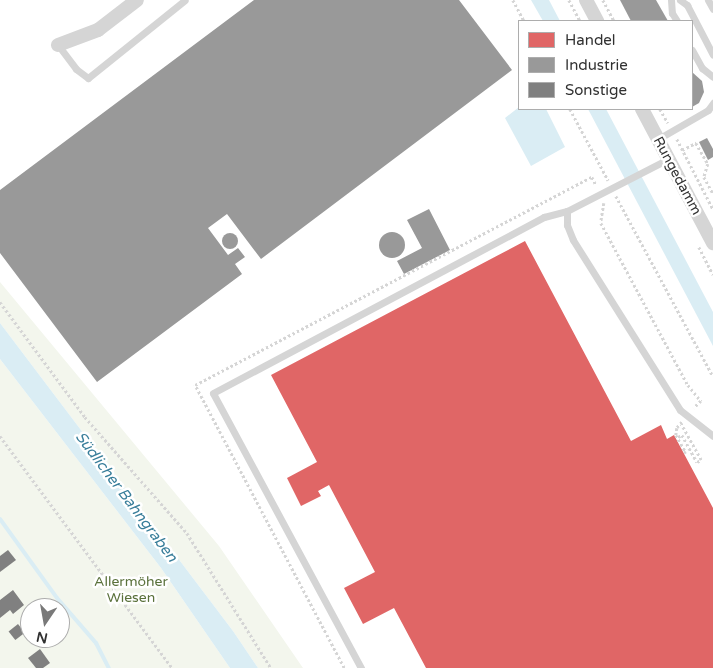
<!DOCTYPE html>
<html>
<head>
<meta charset="utf-8">
<style>
	body { margin:0 }
	#map { position:relative; width:713px; height:668px; overflow:hidden; background:#fff; font-family:"Varela Round",sans-serif }
	div>[style] { position:absolute }
	[style*='--x'] { left:calc(var(--x)*1px); top:calc(var(--y)*1px); width:calc(var(--w)*1px); rotate:calc(var(--a)*1deg) }
	.green>* { inset:0; background:#f3f6ed }
	.water>* { inset:0; background:#daedf4 }
	.shops>* { inset:0; background:#e06666 }
	.industry>* { inset:0; background:#999 }
	.round { border-radius:50% }
	.stream>* { height:4px; margin:-2px; padding:0 2px; transform-origin:2px; border-radius:2px; background:#daedf4 }
	.building>* { inset:0; background:#808080; transform-origin:0 0 }
	.path>* { height:2.5px; margin-top:-1.25px; transform-origin:0; background:repeating-linear-gradient(90deg,#d5d5d5 0 2.5px,transparent 0 5px) }
	.lane>* { height:7px; margin:-3.5px; padding:0 3.5px; transform-origin:3.5px; border-radius:3.5px; background:#d5d5d5 }
	.street>* { height:14px; margin:-7px; padding:0 7px; transform-origin:7px; border-radius:7px; background:#d5d5d5 }
	span { translate:-50% -50%; white-space:nowrap; text-align:center; line-height:1.15; -webkit-text-stroke:5px #fff; paint-order:stroke }
	.street-label { font-size:14px; color:#313131 }
	.park-label { font-size:14px; color:#5a713b }
	.water-label { font-size:15px; color:#397e9a; font-style:italic }
	.legend { position:absolute; left:518px; top:20px; width:175px; height:90px; box-sizing:border-box; background:#fff; border:1px solid #adadad; margin:0; padding:6px 9px; list-style:none; font-size:15px; color:#313131 }
	.legend li { display:flex; align-items:center; gap:10px; height:25px }
	.legend b { width:25px; border:1px solid #adadad }
	.north { position:absolute; left:20px; top:598px; width:50px; height:50px; box-sizing:border-box; background:#fff; border:1px solid #adadad; border-radius:50%; rotate:192deg; font-size:14px; font-weight:700; line-height:20px; text-align:center; color:#313131 }
	.north::after { content:''; display:block; margin:auto; width:18px; height:22px; background:#797979; clip-path:polygon(50% 0,100% 100%,50% 72%,0 100%) }
</style>
</head>
<body>
<div id="map">
	<div class="green">
		<i style="clip-path:polygon(0 282px,219px 546px,303px 668px,258px 668px,233px 631px,0 323px)"></i>
		<i style="clip-path:polygon(evenodd,0 359px,161px 568px,230px 668px,0 668px,0 359px,30px 608px,60px 608px,60px 638px,30px 638px,30px 608px)"></i>
	</div>
	<div class="water">
		<i style="clip-path:polygon(531px 0,549px 0,560px 21px,543px 21px)"></i>
		<i style="clip-path:polygon(519px 107px,546px 109px,565px 147px,531px 166px,505px 118px)"></i>
		<i style="clip-path:polygon(588px 109px,606px 109px,713px 312px,713px 346px)"></i>
		<i style="clip-path:polygon(0 323px,233px 631px,258px 668px,230px 668px,161px 568px,0 359px)"></i>
	</div>
	<div class="shops">
		<i style="clip-path:polygon(525px 241px,631px 441px,661px 425px,667px 439px,674px 435px,713px 508px,713px 668px,426px 668px,394px 608px,363px 624px,344px 588px,375px 572px,329px 485px,318px 491px,321px 496px,301px 506px,287px 478px,317px 462px,271px 375px)"></i>
	</div>
	<div class="industry">
		<i style="clip-path:polygon(254px 0,459px 0,512px 70px,261px 259px,227px 214px,208px 228px,228px 255px,238px 248px,245px 257px,235px 264px,242px 274px,97px 382px,0 253px,0 190px)"></i>
		<i style="clip-path:polygon(620px 0,656px 0,668px 21px,631px 21px)"></i>
		<i style="clip-path:polygon(692px 72px,702px 81px,704px 92px,699px 103px,692px 107px)"></i>
		<i style="clip-path:polygon(707px 138px,713px 149px,713px 157px,708px 160px,699px 142px)"></i>
		<i style="clip-path:polygon(429px 209px,450px 250px,404px 274px,397px 261px,422px 248px,407px 220px)"></i>
		<i class="round" style="left:379px;top:232px;width:26px;height:26px"></i>
		<i class="round" style="left:222px;top:233px;width:16px;height:16px"></i>
	</div>
	<div class="stream">
		<i style="--x:0;--y:519;--w:97;--a:54.2"></i>
		<i style="--x:57;--y:598;--w:60;--a:49.1"></i>
		<i style="--x:96;--y:643;--w:28;--a:63"></i>
	</div>
	<div class="building">
		<i style="clip-path:polygon(8px 550px,16px 560px,0 572px,0 556px)"></i>
		<i style="clip-path:polygon(13px 590px,24px 605px,13px 614px,10px 610px,0 618px,0 600px)"></i>
		<i style="left:18px;top:624px;width:11px;height:12px;rotate:52deg"></i>
		<i style="clip-path:polygon(40px 649px,50px 663px,43px 668px,36px 668px,28px 658px)"></i>
	</div>
	<div class="path">
		<i style="--x:513;--y:0;--w:24;--a:62"></i>
		<i style="--x:569;--y:0;--w:24;--a:62"></i>
		<i style="--x:603;--y:0;--w:24;--a:62"></i>
		<i style="--x:570;--y:109;--w:81;--a:61.8"></i>
		<i style="--x:660;--y:109;--w:16;--a:60"></i>
		<i style="--x:677;--y:139;--w:79;--a:62.8"></i>
		<i style="--x:682;--y:150;--w:16;--a:-27"></i>
		<i style="--x:696;--y:143;--w:24;--a:60"></i>
		<i style="--x:708;--y:164;--w:14;--a:107"></i>
		<i style="--x:704;--y:177;--w:18;--a:61"></i>
		<i style="--x:616;--y:196;--w:204;--a:61.7"></i>
		<i style="--x:604;--y:203;--w:20;--a:99"></i>
		<i style="--x:601;--y:223;--w:184;--a:61.8"></i>
		<i style="--x:688;--y:385;--w:21;--a:51"></i>
		<i style="--x:701;--y:401;--w:10;--a:135"></i>
		<i style="--x:699;--y:247;--w:31;--a:63"></i>
		<i style="--x:0;--y:302;--w:143;--a:53.5"></i>
		<i style="--x:85;--y:417;--w:154;--a:48.7"></i>
		<i style="--x:187;--y:533;--w:159;--a:58.1"></i>
		<i style="--x:682;--y:422;--w:8;--a:130"></i>
		<i style="--x:677;--y:428;--w:7;--a:98"></i>
		<i style="--x:676;--y:435;--w:20;--a:60"></i>
		<i style="--x:686;--y:452;--w:2;--a:153"></i>
		<i style="--x:0;--y:436;--w:289;--a:53.4"></i>
		<i style="--x:678;--y:437;--w:4;--a:-27"></i>
		<i style="--x:682;--y:435;--w:31;--a:61"></i>
		<i style="--x:697;--y:462;--w:4;--a:-27"></i>
		<i style="--x:701;--y:460;--w:41;--a:-119.1"></i>
		<i style="--x:344;--y:668;--w:320;--a:-117.8"></i>
		<i style="--x:195;--y:385;--w:448;--a:-27.7"></i>
		<i style="--x:592;--y:177;--w:9;--a:63"></i>
	</div>
	<div class="lane">
		<i style="--x:671;--y:0;--w:13;--a:86"></i>
		<i style="--x:672;--y:13;--w:9;--a:58"></i>
		<i style="--x:680;--y:0;--w:9;--a:36"></i>
		<i style="--x:687;--y:5;--w:56;--a:62.5"></i>
		<i style="--x:708;--y:0;--w:10;--a:61"></i>
		<i style="--x:58;--y:45;--w:30;--a:53"></i>
		<i style="--x:76;--y:69;--w:15;--a:37"></i>
		<i style="--x:88;--y:78;--w:124;--a:-38.8"></i>
		<i style="--x:692;--y:50;--w:21;--a:61"></i>
		<i style="--x:702;--y:68;--w:14;--a:39"></i>
		<i style="--x:658;--y:139;--w:58;--a:-30.1"></i>
		<i style="--x:708;--y:110;--w:9;--a:-54"></i>
		<i style="--x:567;--y:211;--w:14;--a:90"></i>
		<i style="--x:567;--y:225;--w:16;--a:68"></i>
		<i style="--x:573;--y:240;--w:201;--a:57.8"></i>
		<i style="--x:680;--y:410;--w:42;--a:38.2"></i>
		<i style="--x:361;--y:668;--w:312;--a:-118.3"></i>
		<i style="--x:213;--y:393;--w:375;--a:-28"></i>
		<i style="--x:544;--y:217;--w:24;--a:-15"></i>
		<i style="--x:567;--y:211;--w:114;--a:-27.2"></i>
	</div>
	<div class="street">
		<i style="--x:586;--y:0;--w:24;--a:62"></i>
		<i style="--x:58;--y:45;--w:43;--a:-20.6"></i>
		<i style="--x:98;--y:30;--w:49;--a:-37.6"></i>
		<i style="--x:642;--y:109;--w:152;--a:62.1"></i>
	</div>
	<div class="street-label">
		<span style="left:677px;top:176px;rotate:62deg">Rungedamm</span>
	</div>
	<div class="park-label">
		<span style="left:131px;top:590px">Allermöher<br>Wiesen</span>
	</div>
	<div class="water-label">
		<span style="left:126px;top:497px;rotate:53deg">Südlicher Bahngraben</span>
	</div>
	<ul class="legend">
	<li><b style="height:14px;background:#e06666"></b>Handel</li>
	<li><b style="height:14px;background:#999"></b>Industrie</li>
	<li><b style="height:14px;background:#808080"></b>Sonstige</li>
	</ul>
	<div class="north">N</div>
</div>
</body>
</html>
